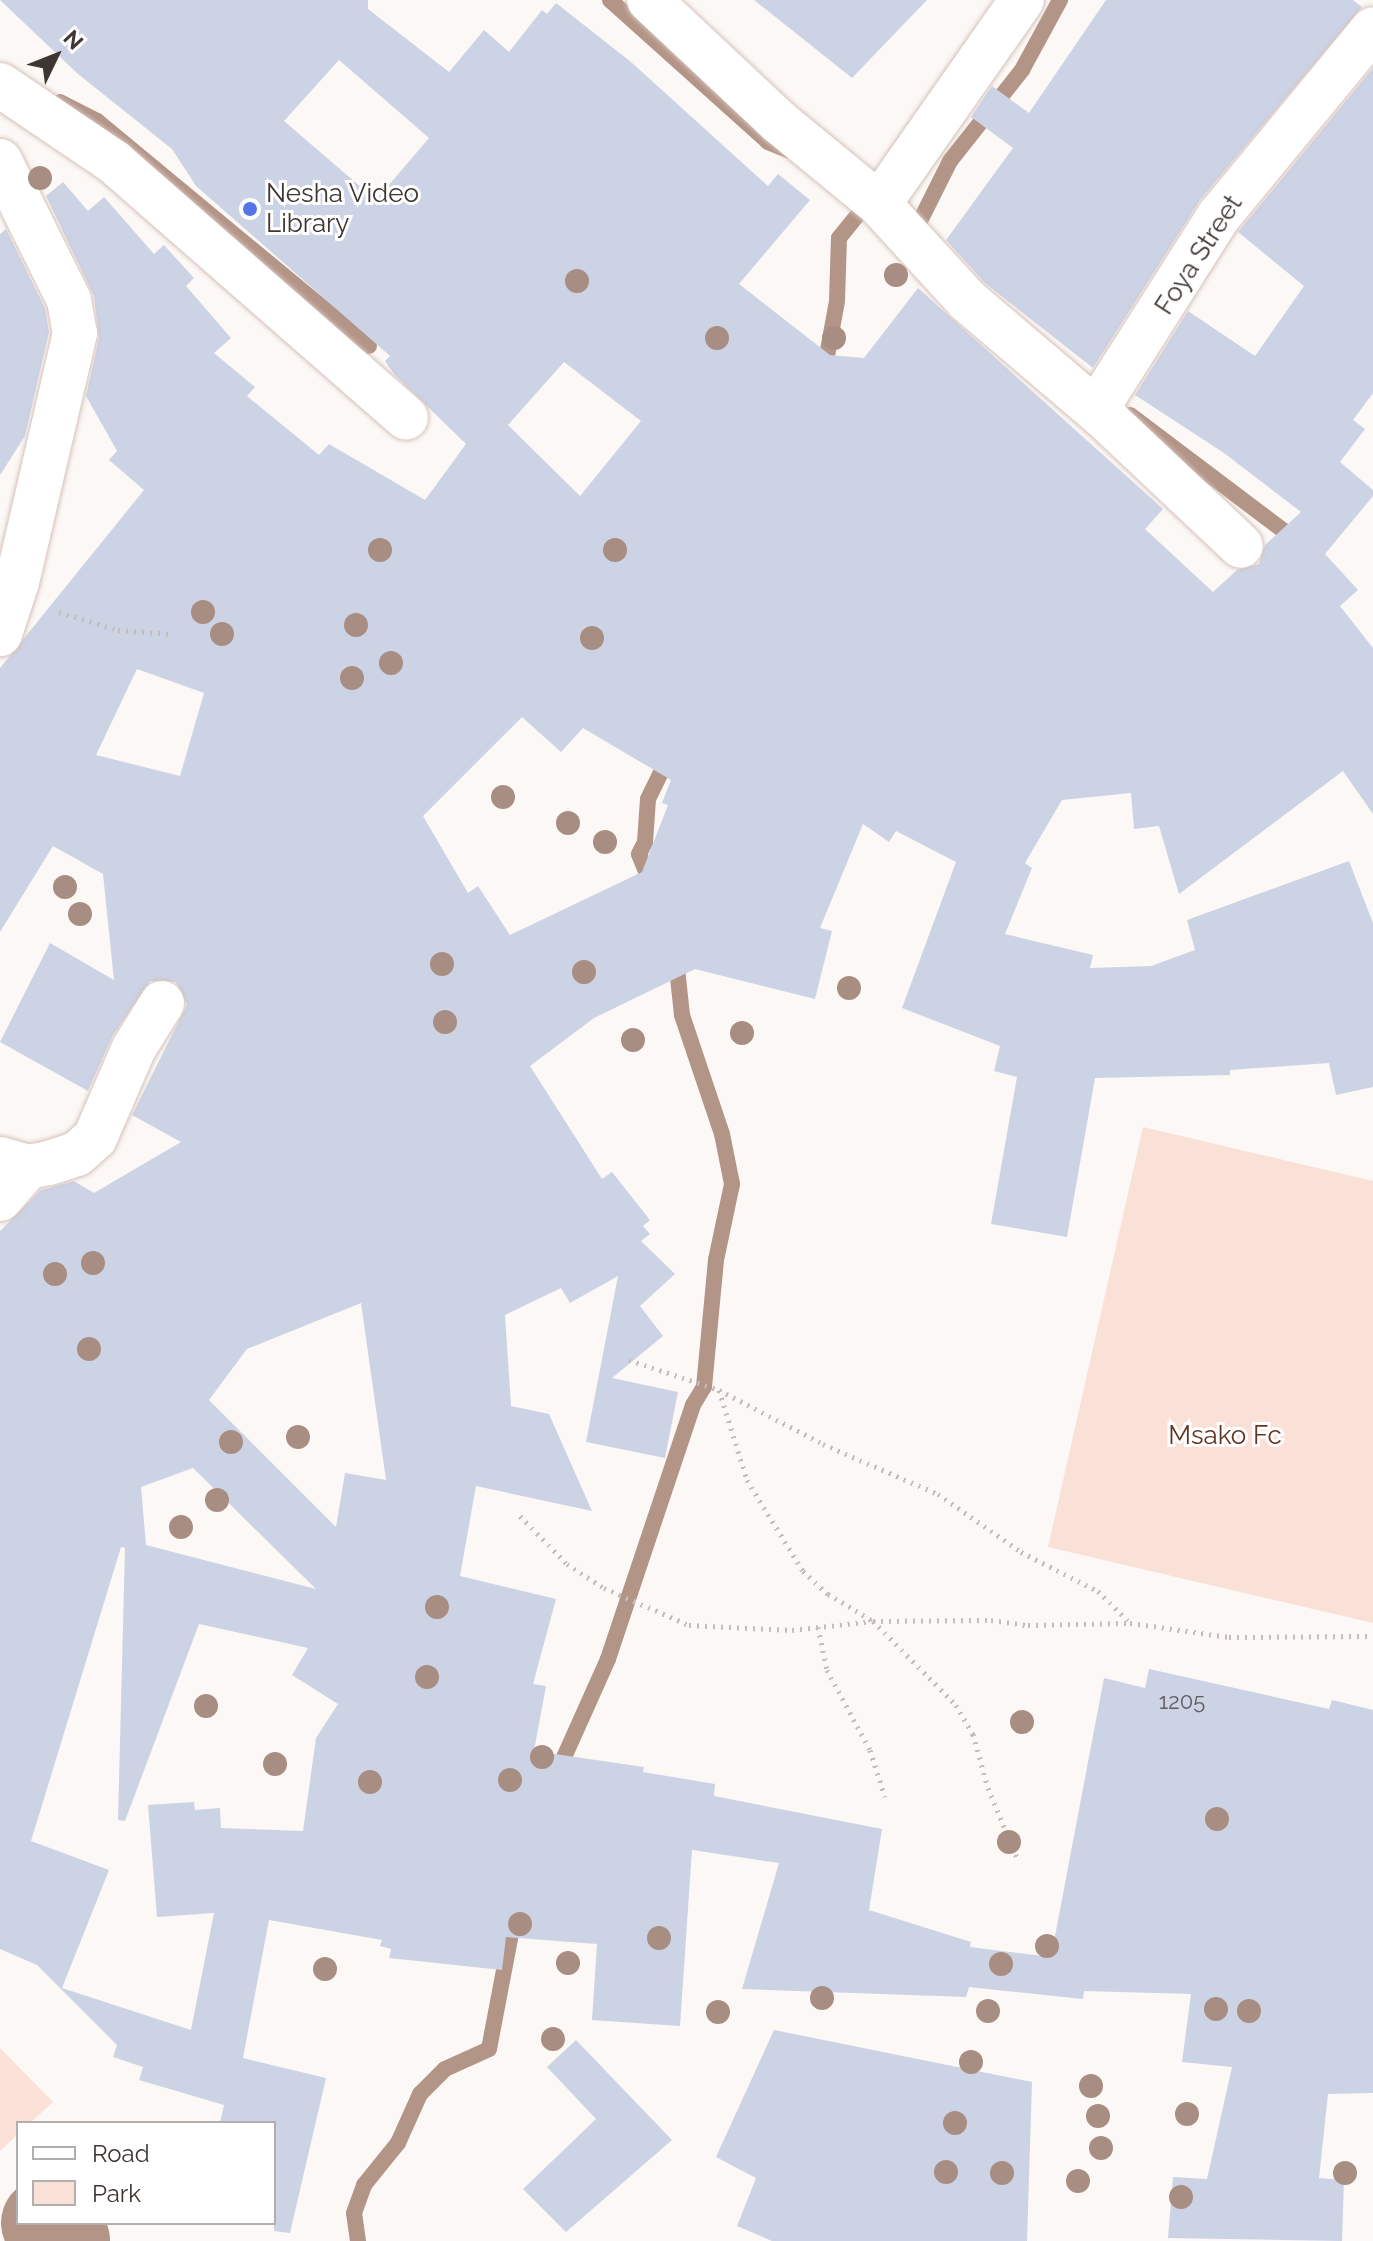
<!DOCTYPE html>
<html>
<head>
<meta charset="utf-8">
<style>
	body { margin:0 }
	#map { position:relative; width:1373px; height:2241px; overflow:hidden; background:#fcf8f6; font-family:Raleway,sans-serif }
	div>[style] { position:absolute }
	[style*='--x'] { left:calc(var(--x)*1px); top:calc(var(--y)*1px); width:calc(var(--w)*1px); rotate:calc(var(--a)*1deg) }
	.green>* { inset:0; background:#f9e1d8 }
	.stream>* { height:16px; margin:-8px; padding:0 8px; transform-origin:8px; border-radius:8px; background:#b39588 }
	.river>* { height:90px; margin:-45px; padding:0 45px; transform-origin:45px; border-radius:45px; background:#b39588 }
	.building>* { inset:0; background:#ccd3e5 }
	.path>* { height:5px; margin-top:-2.5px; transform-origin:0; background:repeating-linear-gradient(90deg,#c3bdbb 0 2px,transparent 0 8px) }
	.roads { filter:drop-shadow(0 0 2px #d5c1b9) drop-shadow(0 0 2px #d5c1b9) }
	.minor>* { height:44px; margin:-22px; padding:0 22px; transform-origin:22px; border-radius:22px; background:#fff }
	.trees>* { width:24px; height:24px; margin:-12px; border-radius:50%; background:#a88d82 }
	.dots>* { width:22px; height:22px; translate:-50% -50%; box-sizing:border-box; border:4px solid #fff; border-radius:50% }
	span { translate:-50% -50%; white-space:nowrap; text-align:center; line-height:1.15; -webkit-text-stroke:6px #fff; paint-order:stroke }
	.number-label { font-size:22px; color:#625d60 }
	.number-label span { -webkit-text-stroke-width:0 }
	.poi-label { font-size:26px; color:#3e3633 }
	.left { translate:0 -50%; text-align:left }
	.street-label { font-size:26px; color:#3e3633 }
	.park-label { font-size:26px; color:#633624 }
	.legend { position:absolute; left:16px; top:2121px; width:260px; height:104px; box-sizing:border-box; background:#fff; border:2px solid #b2afad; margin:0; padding:10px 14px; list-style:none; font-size:24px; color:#3e3633 }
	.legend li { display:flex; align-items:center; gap:16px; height:40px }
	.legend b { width:40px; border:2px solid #b2afad }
	.north { position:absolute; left:16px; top:16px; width:80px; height:80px; -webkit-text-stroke:6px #fff; paint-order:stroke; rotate:47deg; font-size:22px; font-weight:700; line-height:32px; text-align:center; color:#3e3633 }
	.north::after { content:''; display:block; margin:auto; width:28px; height:36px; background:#3e3633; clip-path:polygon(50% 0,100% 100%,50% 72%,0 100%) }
</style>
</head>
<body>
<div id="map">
	<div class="green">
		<i style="clip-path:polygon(1143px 1127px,1373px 1181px,1373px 1623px,1048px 1547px)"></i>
		<i style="clip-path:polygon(0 2048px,53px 2102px,30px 2123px,18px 2123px,18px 2134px,0 2151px)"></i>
	</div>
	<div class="stream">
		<i style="--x:610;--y:0;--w:212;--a:41.9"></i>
		<i style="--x:768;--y:142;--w:22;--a:22"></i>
		<i style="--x:60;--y:102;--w:42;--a:27.2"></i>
		<i style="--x:97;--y:121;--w:353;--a:39.6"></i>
		<i style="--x:913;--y:235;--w:83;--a:-63.4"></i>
		<i style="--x:950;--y:161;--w:116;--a:-51.6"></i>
		<i style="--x:1022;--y:70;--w:80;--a:-61.5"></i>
		<i style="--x:824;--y:372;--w:72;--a:-79.6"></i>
		<i style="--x:837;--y:301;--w:63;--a:-88.2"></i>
		<i style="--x:839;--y:238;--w:27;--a:-51"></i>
		<i style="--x:1130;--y:415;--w:193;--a:37"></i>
		<i style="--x:651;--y:884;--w:32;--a:-112"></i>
		<i style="--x:639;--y:854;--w:13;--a:-63"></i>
		<i style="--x:645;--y:842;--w:43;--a:-86"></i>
		<i style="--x:648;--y:799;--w:48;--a:-64"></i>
		<i style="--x:557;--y:1773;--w:125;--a:-65.9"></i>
		<i style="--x:608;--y:1659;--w:268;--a:-71.5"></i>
		<i style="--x:693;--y:1405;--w:21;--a:-59"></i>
		<i style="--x:704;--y:1387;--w:128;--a:-84.6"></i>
		<i style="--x:716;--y:1260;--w:78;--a:-78.1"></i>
		<i style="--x:732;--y:1184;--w:51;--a:-101.3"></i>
		<i style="--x:722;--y:1134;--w:126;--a:-108.6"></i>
		<i style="--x:682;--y:1015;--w:56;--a:-96.1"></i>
		<i style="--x:358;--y:2241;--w:28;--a:-98"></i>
		<i style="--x:354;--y:2213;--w:30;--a:-70"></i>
		<i style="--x:364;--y:2185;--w:54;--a:-51"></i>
		<i style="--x:398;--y:2143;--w:54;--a:-65.8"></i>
		<i style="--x:420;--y:2094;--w:35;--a:-45"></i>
		<i style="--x:445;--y:2069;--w:48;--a:-24.4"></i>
		<i style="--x:489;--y:2049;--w:133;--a:-79.2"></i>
	</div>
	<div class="river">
		<i style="--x:46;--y:2223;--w:26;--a:43"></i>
	</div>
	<div class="building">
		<i style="clip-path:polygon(evenodd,0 0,368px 0,368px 9px,449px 72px,484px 30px,509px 52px,542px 10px,547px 14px,556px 3px,631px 62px,768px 186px,778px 174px,810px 200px,739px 284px,830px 355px,864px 358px,918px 288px,1163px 509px,1145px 529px,1213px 592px,1237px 570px,1259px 564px,1265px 545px,1301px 512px,1224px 453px,1135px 395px,1188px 311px,1255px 356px,1304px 286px,1238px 232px,1373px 68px,1373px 393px,1353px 420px,1365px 429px,1340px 462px,1373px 490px,1373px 496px,1325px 554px,1358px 590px,1340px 606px,1373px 648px,1373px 814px,1343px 771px,1179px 894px,1159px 826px,1134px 829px,1131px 793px,1062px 800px,1025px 863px,1032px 868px,1005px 934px,1093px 955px,1090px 968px,1151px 966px,1195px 950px,1187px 920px,1349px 861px,1373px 923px,1373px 1087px,1336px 1095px,1329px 1063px,1230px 1070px,1230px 1075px,1095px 1078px,1067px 1237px,991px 1224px,1017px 1077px,994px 1071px,1000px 1046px,902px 1008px,956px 862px,896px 831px,889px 842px,863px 824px,820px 928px,832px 931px,815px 999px,695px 969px,594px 1018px,530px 1066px,602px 1179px,612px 1172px,650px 1220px,643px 1226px,650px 1234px,641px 1241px,675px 1274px,640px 1306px,663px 1336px,612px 1378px,678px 1392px,665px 1458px,586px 1442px,618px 1276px,570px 1303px,561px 1288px,505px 1315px,511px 1406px,549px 1414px,592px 1511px,476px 1486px,460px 1576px,556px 1599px,533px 1684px,546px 1686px,534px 1751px,644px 1767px,643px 1772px,715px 1784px,714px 1796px,882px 1829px,869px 1910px,971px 1942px,970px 1947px,1051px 1957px,1104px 1678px,1145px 1688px,1149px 1669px,1329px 1709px,1332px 1700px,1373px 1710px,1373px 2093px,1328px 2094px,1319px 2178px,1344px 2180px,1342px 2241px,1168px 2238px,1173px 2177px,1207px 2179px,1232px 2067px,1182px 2062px,1191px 1994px,1084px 1991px,1083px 1999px,969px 1987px,966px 1997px,742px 1989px,779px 1863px,692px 1850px,680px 2026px,592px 2020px,597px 1944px,506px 1937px,502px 1970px,389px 1958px,391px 1949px,380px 1946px,382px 1940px,269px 1920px,243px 2058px,326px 2078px,290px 2233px,274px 2231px,274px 2123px,220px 2123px,224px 2105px,139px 2080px,143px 2067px,113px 2057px,117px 2045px,37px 1965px,0 1949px,0 1231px,41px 1190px,74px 1181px,94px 1193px,181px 1142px,132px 1115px,187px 1005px,176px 982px,150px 981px,113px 1035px,88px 1091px,0 1042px,50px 943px,114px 980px,103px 874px,53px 846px,0 932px,0 668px,144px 490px,109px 460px,117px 451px,86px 396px,99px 338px,94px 296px,46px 196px,63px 182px,88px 211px,104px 197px,154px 254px,164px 245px,194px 278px,186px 286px,231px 338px,214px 353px,255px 387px,247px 396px,319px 455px,329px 444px,425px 500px,466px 444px,394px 374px,385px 361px,390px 356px,196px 186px,172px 149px,78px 74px,0 0,339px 60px,429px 138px,376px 200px,284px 121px,339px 60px,0 0,564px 362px,641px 421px,580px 496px,508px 425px,564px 362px,0 0,137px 669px,204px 693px,180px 776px,96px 755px,137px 669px,0 0,522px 717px,561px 752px,583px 728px,671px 780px,662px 803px,668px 805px,642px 872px,510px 935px,478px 886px,468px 893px,423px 816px,522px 717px,0 0,361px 1303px,386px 1480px,345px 1473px,336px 1527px,209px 1400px,247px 1349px,361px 1303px,0 0,193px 1468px,316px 1589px,146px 1545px,141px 1487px,193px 1468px,0 0,121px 1547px,125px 1548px,118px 1820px,125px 1821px,199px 1624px,308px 1648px,292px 1675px,338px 1704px,316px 1738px,303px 1831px,221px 1828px,220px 1808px,195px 1810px,194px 1802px,148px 1805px,157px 1917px,214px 1913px,191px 2030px,62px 1988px,109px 1870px,31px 1841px,121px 1547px)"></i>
		<i style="clip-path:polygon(754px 0,927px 0,852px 78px)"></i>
		<i style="clip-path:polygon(1106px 0,1353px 0,1362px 7px,1200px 200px,1093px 368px,985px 283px,946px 240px,1013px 148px,971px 117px,992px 86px,1029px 113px)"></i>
		<i style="clip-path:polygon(6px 229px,45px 308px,49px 332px,25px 436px,0 475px,0 234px)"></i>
		<i style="clip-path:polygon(774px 2030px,1032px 2082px,1027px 2241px,772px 2241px,737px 2226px,756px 2178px,716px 2157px)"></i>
		<i style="clip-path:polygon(576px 2040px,672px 2140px,566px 2232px,523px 2189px,596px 2119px,547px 2067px)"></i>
	</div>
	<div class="path">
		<i style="--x:59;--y:612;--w:62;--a:17"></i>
		<i style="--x:118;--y:630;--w:54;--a:4.2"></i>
		<i style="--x:629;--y:1360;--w:95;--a:18.4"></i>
		<i style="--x:719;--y:1390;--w:117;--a:27.4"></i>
		<i style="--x:823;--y:1444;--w:125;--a:23.5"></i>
		<i style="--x:938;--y:1494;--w:101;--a:34.9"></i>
		<i style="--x:1021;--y:1552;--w:86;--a:26.9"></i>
		<i style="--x:1098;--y:1591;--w:45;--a:45"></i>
		<i style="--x:719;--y:1390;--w:94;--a:72.7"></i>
		<i style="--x:747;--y:1480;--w:107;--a:58.4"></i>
		<i style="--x:803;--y:1571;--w:34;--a:43"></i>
		<i style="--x:828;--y:1594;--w:52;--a:31"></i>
		<i style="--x:873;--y:1621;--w:118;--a:45.3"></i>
		<i style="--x:956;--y:1705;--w:34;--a:60"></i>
		<i style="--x:973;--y:1734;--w:56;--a:74.5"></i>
		<i style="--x:988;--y:1788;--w:78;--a:67.4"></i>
		<i style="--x:520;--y:1516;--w:67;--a:45.6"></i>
		<i style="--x:567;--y:1564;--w:44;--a:33"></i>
		<i style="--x:604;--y:1588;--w:93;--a:23.5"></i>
		<i style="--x:689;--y:1625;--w:103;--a:2.8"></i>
		<i style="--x:792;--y:1630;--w:81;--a:-6.3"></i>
		<i style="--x:873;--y:1621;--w:118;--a:-0.5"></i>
		<i style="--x:991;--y:1620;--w:37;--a:8"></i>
		<i style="--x:1028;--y:1625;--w:102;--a:-1.1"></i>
		<i style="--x:1130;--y:1623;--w:100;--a:8"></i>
		<i style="--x:1229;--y:1637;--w:144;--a:-0.4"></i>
		<i style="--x:818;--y:1627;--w:44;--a:78.2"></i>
		<i style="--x:827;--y:1670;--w:91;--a:61.7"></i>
		<i style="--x:870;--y:1750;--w:49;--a:72.3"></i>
	</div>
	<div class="roads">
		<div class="minor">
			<i style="--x:649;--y:0;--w:178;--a:43.2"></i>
			<i style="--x:779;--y:122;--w:129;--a:39.4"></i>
			<i style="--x:879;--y:204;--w:132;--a:47.5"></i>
			<i style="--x:968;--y:301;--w:175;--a:40.4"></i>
			<i style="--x:1101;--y:414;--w:192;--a:43.3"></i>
			<i style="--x:0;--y:85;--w:138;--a:34"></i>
			<i style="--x:114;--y:162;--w:388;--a:41.2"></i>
			<i style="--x:0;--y:161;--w:155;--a:63.6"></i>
			<i style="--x:69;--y:300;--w:34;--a:80"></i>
			<i style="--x:75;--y:333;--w:256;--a:103.1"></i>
			<i style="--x:17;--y:582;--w:55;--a:108.1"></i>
			<i style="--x:879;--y:204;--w:249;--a:-55"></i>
			<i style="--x:1101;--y:414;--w:17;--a:-80"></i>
			<i style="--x:1104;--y:397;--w:214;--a:-57.6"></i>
			<i style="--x:1219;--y:216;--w:242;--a:-50.5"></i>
			<i style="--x:0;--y:1159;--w:29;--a:16"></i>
			<i style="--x:28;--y:1167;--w:21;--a:-11"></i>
			<i style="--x:49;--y:1163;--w:29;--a:-18"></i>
			<i style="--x:77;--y:1154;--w:24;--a:-42"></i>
			<i style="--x:95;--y:1138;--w:98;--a:-66.6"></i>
			<i style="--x:134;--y:1048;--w:53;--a:-58.1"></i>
			<i style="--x:0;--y:1199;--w:43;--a:-48.8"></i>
		</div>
	</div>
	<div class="trees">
		<i style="left:40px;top:178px"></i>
		<i style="left:896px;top:275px"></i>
		<i style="left:577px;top:281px"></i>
		<i style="left:717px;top:338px"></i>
		<i style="left:834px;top:338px"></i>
		<i style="left:380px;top:550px"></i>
		<i style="left:615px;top:550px"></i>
		<i style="left:203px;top:612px"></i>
		<i style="left:356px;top:625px"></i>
		<i style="left:222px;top:634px"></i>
		<i style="left:592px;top:638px"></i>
		<i style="left:391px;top:663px"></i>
		<i style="left:352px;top:678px"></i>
		<i style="left:503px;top:797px"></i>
		<i style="left:568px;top:823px"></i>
		<i style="left:605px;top:842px"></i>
		<i style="left:65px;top:887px"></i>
		<i style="left:80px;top:914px"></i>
		<i style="left:442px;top:964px"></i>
		<i style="left:584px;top:972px"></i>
		<i style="left:849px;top:988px"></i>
		<i style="left:445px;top:1022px"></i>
		<i style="left:742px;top:1033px"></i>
		<i style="left:633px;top:1040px"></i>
		<i style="left:93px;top:1263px"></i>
		<i style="left:55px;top:1274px"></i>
		<i style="left:89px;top:1349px"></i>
		<i style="left:298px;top:1437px"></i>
		<i style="left:231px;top:1442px"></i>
		<i style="left:217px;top:1500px"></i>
		<i style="left:181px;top:1527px"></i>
		<i style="left:437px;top:1607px"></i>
		<i style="left:427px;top:1677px"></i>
		<i style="left:206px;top:1706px"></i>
		<i style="left:1022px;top:1722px"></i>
		<i style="left:542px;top:1757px"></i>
		<i style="left:275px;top:1764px"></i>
		<i style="left:510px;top:1780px"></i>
		<i style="left:370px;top:1782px"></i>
		<i style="left:1217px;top:1819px"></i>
		<i style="left:1009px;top:1842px"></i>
		<i style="left:520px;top:1924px"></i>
		<i style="left:659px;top:1938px"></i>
		<i style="left:1047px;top:1946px"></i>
		<i style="left:568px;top:1963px"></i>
		<i style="left:1001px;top:1964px"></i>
		<i style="left:325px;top:1969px"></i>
		<i style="left:822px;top:1998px"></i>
		<i style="left:1216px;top:2009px"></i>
		<i style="left:988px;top:2011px"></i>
		<i style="left:1249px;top:2011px"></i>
		<i style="left:718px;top:2012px"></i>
		<i style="left:553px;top:2039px"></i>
		<i style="left:971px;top:2062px"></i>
		<i style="left:1091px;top:2086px"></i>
		<i style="left:1187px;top:2114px"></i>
		<i style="left:1098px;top:2116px"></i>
		<i style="left:955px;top:2123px"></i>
		<i style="left:1101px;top:2148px"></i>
		<i style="left:946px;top:2172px"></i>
		<i style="left:1002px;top:2173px"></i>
		<i style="left:1345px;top:2173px"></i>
		<i style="left:1078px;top:2181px"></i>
		<i style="left:1181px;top:2197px"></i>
	</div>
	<div class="dots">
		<i style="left:250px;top:209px;background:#5674ea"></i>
	</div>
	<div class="number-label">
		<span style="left:1182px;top:1702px">1205</span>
	</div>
	<div class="poi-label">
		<span class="left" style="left:266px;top:209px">Nesha Video<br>Library</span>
	</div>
	<div class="street-label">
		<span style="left:1199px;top:255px;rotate:-57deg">Foya Street</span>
	</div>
	<div class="park-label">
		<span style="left:1225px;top:1436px">Msako Fc</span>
	</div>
	<ul class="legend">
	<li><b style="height:10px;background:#fff"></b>Road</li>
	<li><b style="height:22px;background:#f9e1d8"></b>Park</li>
	</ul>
	<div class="north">N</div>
</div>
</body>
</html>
